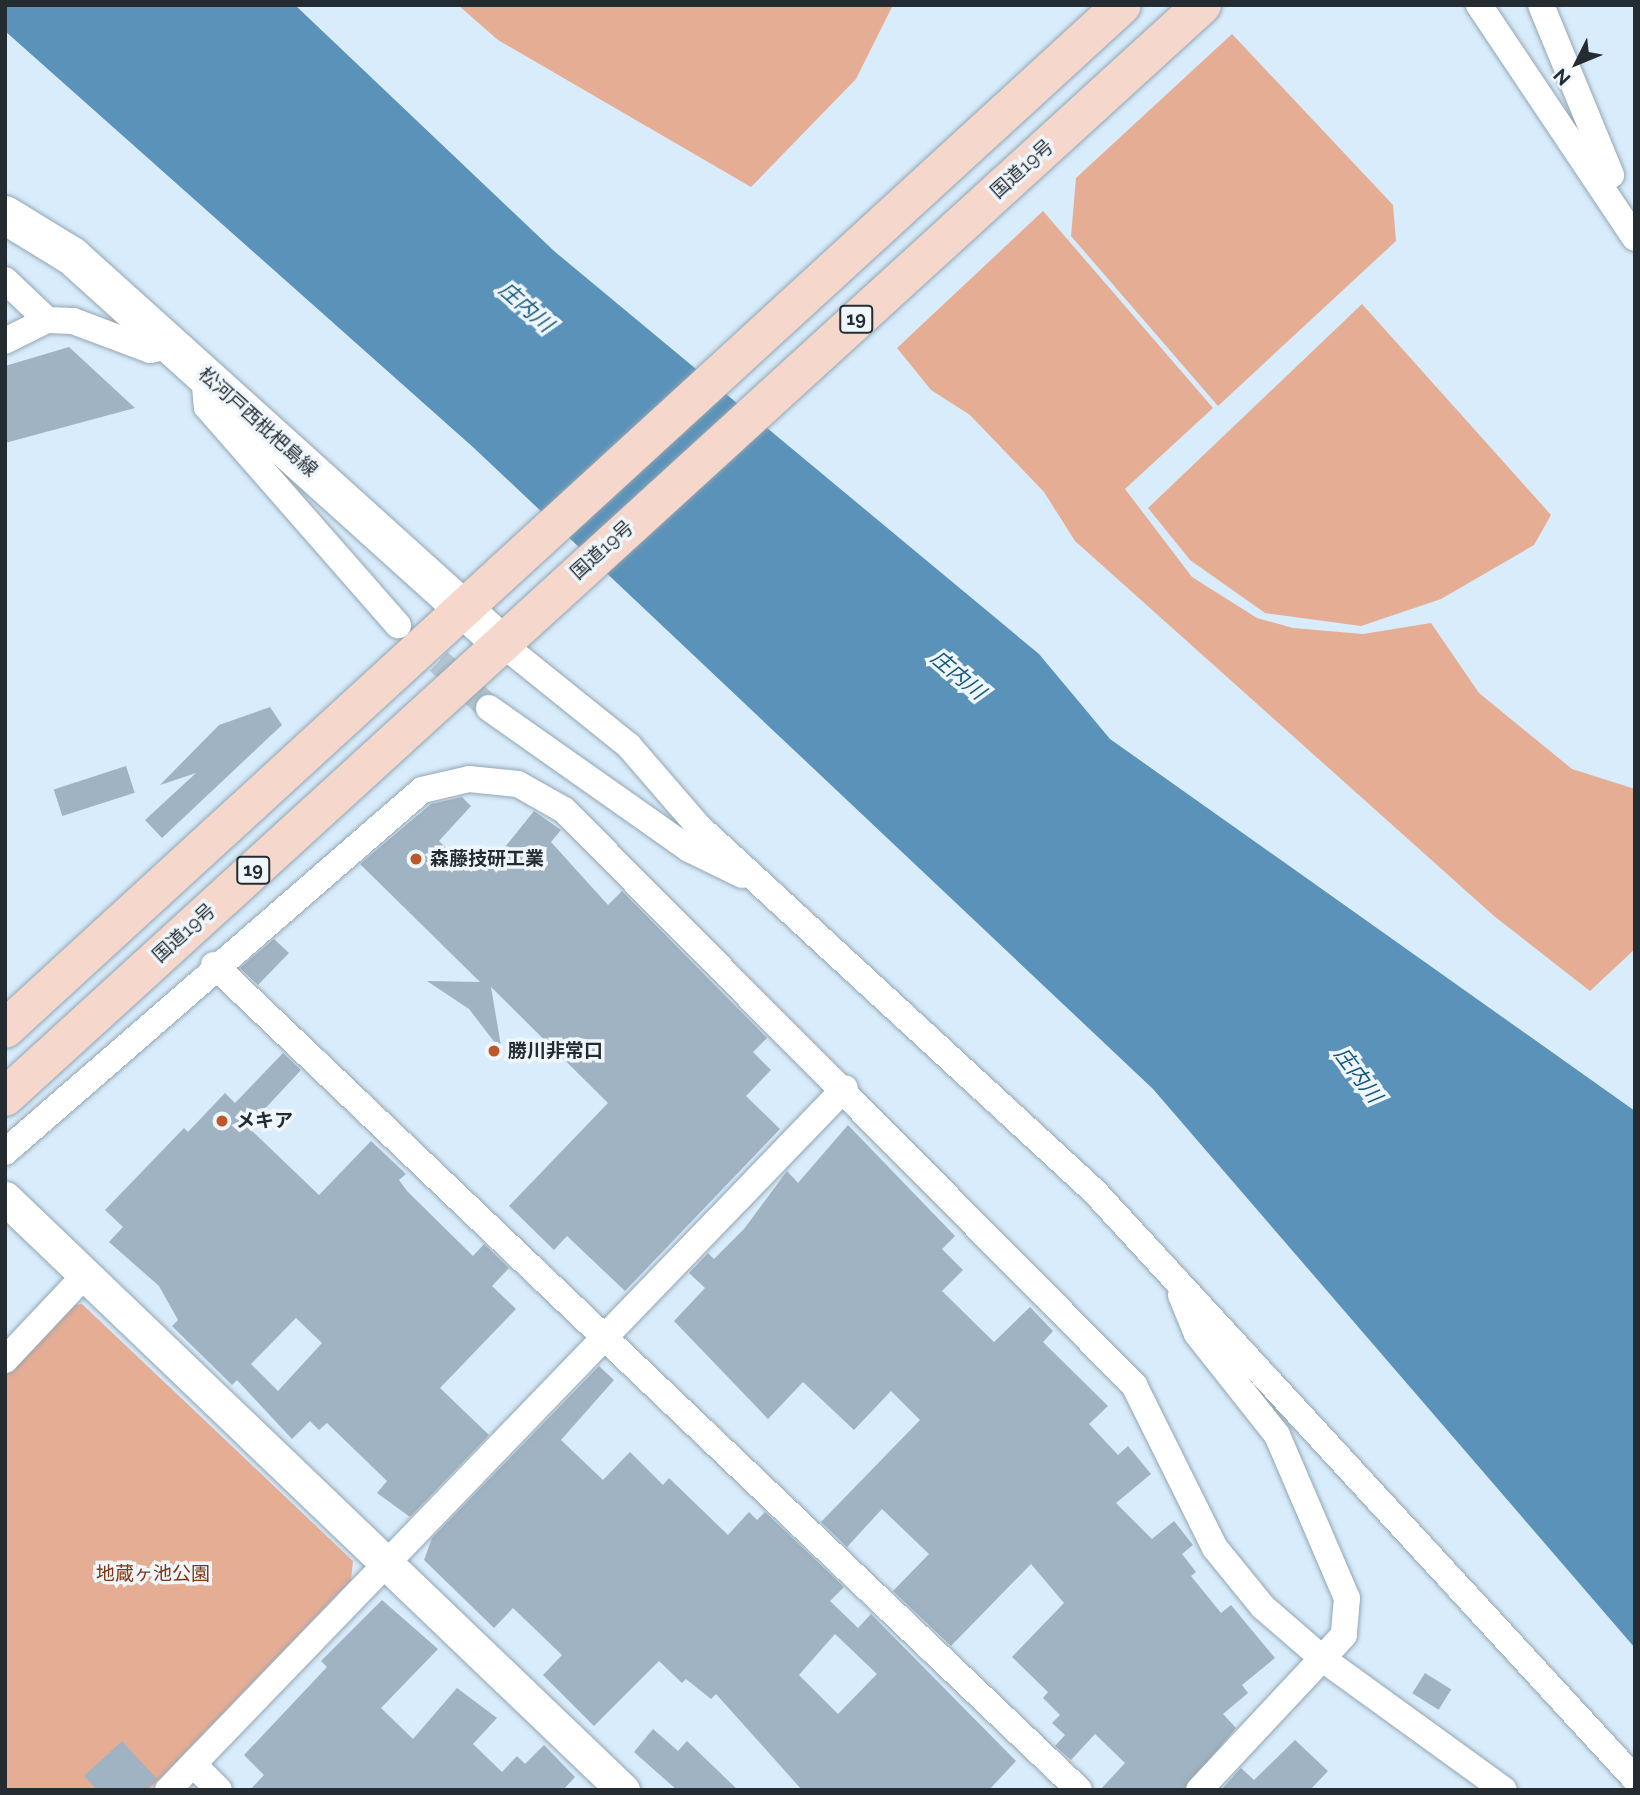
<!DOCTYPE html>
<html>
<head>
<meta charset="utf-8">
<style>
	body { margin:0 }
	#map { position:relative; width:1640px; height:1795px; overflow:hidden; background:#d8ecfb; font-family:Raleway,"Noto Sans JP",sans-serif }
	div>[style] { position:absolute }
	[style*='--x'] { left:calc(var(--x)*1px); top:calc(var(--y)*1px); width:calc(var(--w)*1px); rotate:calc(var(--a)*1deg) }
	.green>* { inset:0; background:#e6ad95 }
	.water>* { inset:0; background:#5b92b9 }
	.building>* { inset:0; background:#a0b3c2; transform-origin:0 0 }
	.minor-tunnel>* { height:26px; margin-top:-13px; transform-origin:0; background:repeating-linear-gradient(90deg,#b4c6d3 0 26px,transparent 0 39px) }
	.roads { filter:drop-shadow(0 0 2px #92a5b3) drop-shadow(0 0 2px #92a5b3) }
	.minor>* { height:26px; margin:-13px; padding:0 13px; transform-origin:13px; border-radius:13px; background:#fff }
	.tertiary>* { height:33px; margin:-16.5px; padding:0 16.5px; transform-origin:16.5px; border-radius:16.5px; background:#fff }
	.secondary>* { height:38px; margin:-19px; padding:0 19px; transform-origin:19px; border-radius:19px; background:#fff }
	.trunk>* { height:38px; margin:-19px; padding:0 19px; transform-origin:19px; border-radius:19px; background:#f6d7cb }
	.dots>* { width:19px; height:19px; translate:-50% -50%; box-sizing:border-box; border:4px solid #eff7fd; border-radius:50% }
	span { translate:-50% -50%; white-space:nowrap; text-align:center; line-height:1.15; -webkit-text-stroke:7px #eff7fd; paint-order:stroke }
	.shield-label span { padding:2px 5px; background:#eff7fd; border:2px solid; border-radius:5px; -webkit-text-stroke-width:0 }
	.shield-label { font-size:18px; color:#242c31; font-weight:700 }
	.street-label { font-size:19px; color:#242c31 }
	.poi-label { font-size:19px; color:#242c31; font-weight:700 }
	.left { translate:0 -50%; text-align:left }
	.park-label { font-size:19px; color:#803612 }
	.water-label { font-size:21px; color:#13567d; font-style:italic }
	.frame { position:absolute; inset:0; border:7px solid #242c31; pointer-events:none }
	.north { position:absolute; left:1542px; top:28px; width:70px; height:70px; -webkit-text-stroke:5px #eff7fd; paint-order:stroke; rotate:227deg; font-size:19px; font-weight:700; line-height:28px; text-align:center; color:#242c31 }
	.north::after { content:''; display:block; margin:auto; width:24px; height:32px; background:#242c31; clip-path:polygon(50% 0,100% 100%,50% 72%,0 100%) }
</style>
</head>
<body>
<div id="map">
	<div class="green">
		<i style="clip-path:polygon(458px 5px,893px 5px,856px 79px,751px 187px,498px 40px)"></i>
		<i style="clip-path:polygon(1232px 34px,1393px 205px,1396px 241px,1218px 406px,1071px 236px,1076px 178px)"></i>
		<i style="clip-path:polygon(1043px 211px,1213px 408px,1125px 489px,1192px 577px,1257px 618px,1293px 628px,1363px 634px,1431px 623px,1479px 693px,1572px 769px,1635px 789px,1635px 949px,1590px 991px,1494px 916px,1075px 541px,1044px 492px,970px 415px,931px 390px,897px 348px)"></i>
		<i style="clip-path:polygon(1362px 304px,1551px 515px,1534px 545px,1441px 599px,1361px 626px,1265px 613px,1190px 560px,1148px 508px)"></i>
		<i style="clip-path:polygon(82px 1304px,353px 1561px,351px 1580px,149px 1790px,5px 1790px,5px 1375px,71px 1306px)"></i>
	</div>
	<div class="water">
		<i style="clip-path:polygon(5px 5px,295px 5px,554px 251px,1039px 654px,1110px 739px,1635px 1111px,1635px 1648px,1153px 1089px,474px 448px,5px 31px)"></i>
	</div>
	<div class="building">
		<i style="clip-path:polygon(69px 347px,135px 408px,5px 443px,5px 366px)"></i>
		<i style="clip-path:polygon(270px 707px,282px 725px,162px 838px,145px 820px,196px 773px,160px 785px,219px 725px)"></i>
		<i style="left:126px;top:766px;width:28px;height:76px;rotate:72deg"></i>
		<i style="clip-path:polygon(462px 797px,471px 806px,439px 841px,471px 872px,496px 858px,534px 811px,561px 830px,551px 842px,608px 905px,622px 891px,767px 1038px,753px 1052px,771px 1070px,746px 1096px,780px 1129px,625px 1291px,567px 1236px,554px 1250px,509px 1206px,608px 1103px,491px 987px,502px 1052px,469px 1009px,427px 981px,480px 982px,360px 864px,431px 804px)"></i>
		<i style="clip-path:polygon(274px 939px,289px 953px,258px 985px,240px 968px)"></i>
		<i style="clip-path:polygon(evenodd,283px 1053px,301px 1070px,248px 1127px,319px 1195px,371px 1141px,406px 1174px,399px 1180px,407px 1191px,473px 1256px,484px 1244px,509px 1268px,492px 1286px,516px 1309px,440px 1388px,489px 1435px,410px 1517px,377px 1493px,387px 1481px,327px 1423px,319px 1430px,310px 1421px,292px 1439px,237px 1380px,232px 1385px,172px 1326px,178px 1320px,159px 1286px,109px 1242px,123px 1227px,105px 1210px,184px 1128px,188px 1132px,225px 1093px,235px 1103px,283px 1053px,296px 1318px,322px 1343px,278px 1391px,251px 1364px,296px 1318px)"></i>
		<i style="clip-path:polygon(848px 1125px,955px 1236px,942px 1249px,963px 1270px,942px 1291px,994px 1342px,1030px 1307px,1053px 1331px,1043px 1342px,1108px 1406px,1089px 1424px,1118px 1455px,1128px 1446px,1151px 1474px,1116px 1503px,1152px 1539px,1174px 1521px,1193px 1545px,1182px 1554px,1196px 1572px,1191px 1576px,1221px 1613px,1231px 1605px,1275px 1658px,1242px 1685px,1248px 1693px,1223px 1714px,1236px 1728px,1184px 1790px,1100px 1790px,1125px 1763px,1095px 1734px,1071px 1760px,1055px 1746px,1065px 1735px,1052px 1723px,1060px 1715px,1043px 1698px,1048px 1692px,1012px 1657px,1064px 1603px,1031px 1564px,951px 1646px,893px 1591px,929px 1554px,882px 1509px,847px 1547px,821px 1522px,920px 1420px,891px 1391px,854px 1430px,803px 1382px,768px 1419px,674px 1321px,705px 1288px,689px 1273px,708px 1253px,714px 1259px,744px 1229px,787px 1171px,798px 1183px)"></i>
		<i style="clip-path:polygon(evenodd,599px 1366px,614px 1380px,561px 1440px,603px 1480px,630px 1452px,663px 1485px,669px 1478px,728px 1535px,749px 1512px,757px 1520px,765px 1512px,844px 1587px,830px 1601px,858px 1628px,871px 1614px,1016px 1761px,989px 1790px,802px 1790px,716px 1694px,711px 1699px,686px 1679px,682px 1683px,659px 1661px,594px 1726px,543px 1675px,562px 1655px,513px 1608px,494px 1628px,424px 1560px,432px 1538px,599px 1366px,835px 1634px,877px 1674px,838px 1714px,799px 1675px,835px 1634px)"></i>
		<i style="clip-path:polygon(382px 1600px,438px 1649px,381px 1708px,413px 1739px,457px 1688px,497px 1718px,473px 1744px,502px 1772px,517px 1756px,525px 1764px,544px 1745px,575px 1777px,563px 1790px,250px 1790px,264px 1775px,244px 1755px,327px 1667px,321px 1661px)"></i>
		<i style="left:1425px;top:1673px;width:31px;height:24px;rotate:32deg"></i>
		<i style="clip-path:polygon(653px 1729px,678px 1751px,687px 1741px,738px 1790px,677px 1790px,634px 1752px)"></i>
		<i style="clip-path:polygon(1295px 1740px,1328px 1771px,1310px 1790px,1221px 1790px,1241px 1768px,1254px 1780px)"></i>
		<i style="clip-path:polygon(122px 1741px,157px 1779px,146px 1790px,97px 1790px,84px 1776px)"></i>
	</div>
	<div class="minor-tunnel">
		<i style="--x:410;--y:635;--w:108;--a:42.7"></i>
	</div>
	<div class="roads">
		<div class="minor">
			<i style="--x:1479;--y:5;--w:280;--a:56.2"></i>
			<i style="--x:1541;--y:5;--w:184;--a:67.6"></i>
			<i style="--x:5;--y:280;--w:58;--a:43.6"></i>
			<i style="--x:5;--y:341;--w:47;--a:-26.6"></i>
			<i style="--x:47;--y:320;--w:26;--a:2"></i>
			<i style="--x:73;--y:321;--w:82;--a:20.6"></i>
			<i style="--x:150;--y:350;--w:24;--a:-12"></i>
			<i style="--x:204;--y:375;--w:32;--a:85"></i>
			<i style="--x:207;--y:407;--w:290;--a:48.8"></i>
			<i style="--x:501;--y:643;--w:164;--a:38.8"></i>
			<i style="--x:629;--y:746;--w:106;--a:49.2"></i>
			<i style="--x:698;--y:826;--w:539;--a:42.67"></i>
			<i style="--x:1094;--y:1191;--w:799;--a:47.38"></i>
			<i style="--x:489;--y:708;--w:245;--a:35.2"></i>
			<i style="--x:689;--y:849;--w:59;--a:26.1"></i>
			<i style="--x:214;--y:965;--w:1195;--a:43.64"></i>
			<i style="--x:5;--y:1152;--w:552;--a:-40.96"></i>
			<i style="--x:422;--y:790;--w:48;--a:-13.2"></i>
			<i style="--x:469;--y:779;--w:49;--a:5.8"></i>
			<i style="--x:518;--y:784;--w:53;--a:29.5"></i>
			<i style="--x:564;--y:810;--w:810;--a:45.25"></i>
			<i style="--x:1134;--y:1385;--w:182;--a:63.6"></i>
			<i style="--x:1215;--y:1548;--w:76;--a:50.9"></i>
			<i style="--x:1263;--y:1607;--w:79;--a:40.9"></i>
			<i style="--x:1323;--y:1659;--w:223;--a:35.9"></i>
			<i style="--x:1181;--y:1295;--w:42;--a:67.7"></i>
			<i style="--x:1197;--y:1334;--w:129;--a:51.6"></i>
			<i style="--x:1277;--y:1435;--w:177;--a:66.8"></i>
			<i style="--x:1347;--y:1598;--w:37;--a:95"></i>
			<i style="--x:1344;--y:1635;--w:212;--a:133.1"></i>
			<i style="--x:5;--y:1360;--w:117;--a:-46.7"></i>
			<i style="--x:194;--y:1765;--w:35;--a:45"></i>
			<i style="--x:168;--y:1790;--w:975;--a:-46.04"></i>
		</div>
		<div class="tertiary">
			<i style="--x:5;--y:1198;--w:856;--a:43.77"></i>
		</div>
		<div class="secondary">
			<i style="--x:5;--y:215;--w:79;--a:31.5"></i>
			<i style="--x:72;--y:256;--w:578;--a:42.05"></i>
		</div>
		<div class="trunk">
			<i style="--x:5;--y:1029;--w:1515;--a:-42.51"></i>
			<i style="--x:5;--y:1097;--w:1620;--a:-42.37"></i>
		</div>
	</div>
	<div class="dots">
		<i style="left:416px;top:859px;background:#be5829"></i>
		<i style="left:494px;top:1051px;background:#be5829"></i>
		<i style="left:222px;top:1121px;background:#be5829"></i>
	</div>
	<div class="shield-label">
		<span style="left:856px;top:319px">19</span>
		<span style="left:253px;top:870px">19</span>
	</div>
	<div class="street-label">
		<span style="left:1022px;top:169px;rotate:-42deg">国道19号</span>
		<span style="left:258px;top:422px;rotate:42deg">松河戸西枇杷島線</span>
		<span style="left:602px;top:550px;rotate:-42deg">国道19号</span>
		<span style="left:184px;top:933px;rotate:-42deg">国道19号</span>
	</div>
	<div class="poi-label">
		<span class="left" style="left:430px;top:859px">森藤技研工業</span>
		<span class="left" style="left:508px;top:1051px">勝川非常口</span>
		<span class="left" style="left:236px;top:1121px">メキア</span>
	</div>
	<div class="park-label">
		<span style="left:153px;top:1574px">地蔵ヶ池公園</span>
	</div>
	<div class="water-label">
		<span style="left:526px;top:307px;rotate:41deg">庄内川</span>
		<span style="left:958px;top:675px;rotate:40deg">庄内川</span>
		<span style="left:1358px;top:1075px;rotate:53deg">庄内川</span>
	</div>
	<div class="frame"></div>
	<div class="north">N</div>
</div>
</body>
</html>
